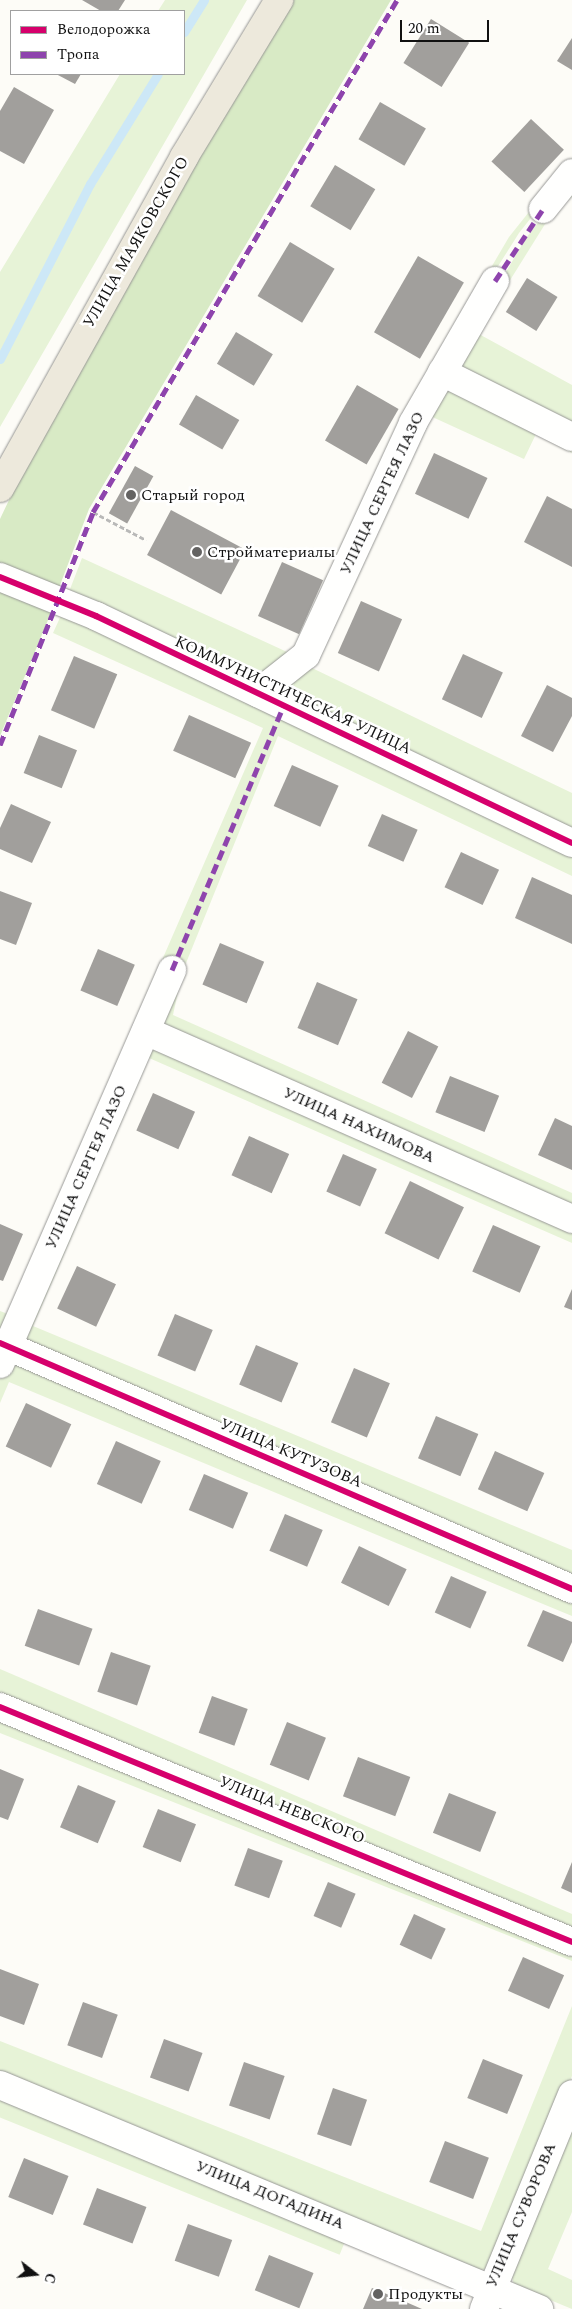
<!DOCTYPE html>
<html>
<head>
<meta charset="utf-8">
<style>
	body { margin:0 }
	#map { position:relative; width:572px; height:2309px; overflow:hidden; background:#fdfcf7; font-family:Spectral,serif }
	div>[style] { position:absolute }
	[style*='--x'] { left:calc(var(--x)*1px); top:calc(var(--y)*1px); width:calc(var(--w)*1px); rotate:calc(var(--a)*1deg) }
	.green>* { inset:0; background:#e7f3d7; transform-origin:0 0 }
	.forest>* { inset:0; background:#d8eac5 }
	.stream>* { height:9px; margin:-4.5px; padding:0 4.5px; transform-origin:4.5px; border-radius:4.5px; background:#cde8f7 }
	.building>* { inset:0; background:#a19f9c; transform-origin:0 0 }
	.path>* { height:3px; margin-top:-1.5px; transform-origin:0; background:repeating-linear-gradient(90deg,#b9b9b8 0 5px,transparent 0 7.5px) }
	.roads { filter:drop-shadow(0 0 1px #979795) drop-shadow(0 0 1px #979795) }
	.minor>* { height:28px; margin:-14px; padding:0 14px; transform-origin:14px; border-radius:14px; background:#fffffe }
	.major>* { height:28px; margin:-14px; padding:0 14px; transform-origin:14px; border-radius:14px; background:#ede9dc }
	.quiet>* { height:5px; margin-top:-2.5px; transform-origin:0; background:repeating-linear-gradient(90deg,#8e44ad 0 10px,transparent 0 15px) }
	.cycleway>* { height:6px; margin:-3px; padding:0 3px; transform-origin:3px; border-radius:3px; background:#d6006c }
	.dots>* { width:14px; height:14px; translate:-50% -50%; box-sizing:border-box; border:2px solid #fff; border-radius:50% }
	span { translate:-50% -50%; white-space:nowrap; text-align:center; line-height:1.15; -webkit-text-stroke:5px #fff; paint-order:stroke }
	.street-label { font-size:16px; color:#111 }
	.poi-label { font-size:16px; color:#111 }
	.left { translate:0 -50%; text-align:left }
	.legend { position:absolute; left:10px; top:10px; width:175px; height:65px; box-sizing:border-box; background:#fff; border:1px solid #a0a0a0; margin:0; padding:6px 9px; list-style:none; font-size:15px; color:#111 }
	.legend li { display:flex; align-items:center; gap:10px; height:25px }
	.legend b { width:25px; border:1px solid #a0a0a0 }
	.north { position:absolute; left:10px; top:2249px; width:50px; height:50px; -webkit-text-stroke:4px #fff; paint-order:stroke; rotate:106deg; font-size:14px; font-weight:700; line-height:20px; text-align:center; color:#111 }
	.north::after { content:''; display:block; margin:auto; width:18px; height:22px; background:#111; clip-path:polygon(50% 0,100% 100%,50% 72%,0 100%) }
	.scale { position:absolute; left:400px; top:20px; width:89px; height:22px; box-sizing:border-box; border:2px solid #111; border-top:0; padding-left:6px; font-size:15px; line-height:18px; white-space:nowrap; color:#111; -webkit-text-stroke:4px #fff; paint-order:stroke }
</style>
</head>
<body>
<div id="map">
	<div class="green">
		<i style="clip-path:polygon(165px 0,247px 0,0 427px,0 272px,120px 74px,184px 74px,184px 11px,158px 11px)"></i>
		<i style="clip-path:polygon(572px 158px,572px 166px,519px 233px,478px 298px,298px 657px,253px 684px,67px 597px,82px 558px,298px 657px,411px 404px,509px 237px)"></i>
		<i style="clip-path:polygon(572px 180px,572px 197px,552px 213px,477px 333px,572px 385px,572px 431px,449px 369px,526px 238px)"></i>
		<i style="clip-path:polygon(446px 379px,572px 443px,572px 453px,536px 434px,524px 459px,428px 415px,312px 668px,572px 793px,572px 834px,277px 693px)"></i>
		<i style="clip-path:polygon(63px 611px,572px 854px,572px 876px,278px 736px,182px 973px,173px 1015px,572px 1193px,572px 1213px,153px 1029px,0 1333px,0 1311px,8px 1314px,263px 728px,53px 633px)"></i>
		<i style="clip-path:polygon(150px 1038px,572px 1224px,572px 1243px,149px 1058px,33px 1326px,572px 1550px,572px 1582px,17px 1340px)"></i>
		<i style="clip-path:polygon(10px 1355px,572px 1596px,572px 1616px,9px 1382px,0 1403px,0 1379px)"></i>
		<i style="clip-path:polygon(0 1669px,572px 1914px,572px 1935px,0 1700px)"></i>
		<i style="clip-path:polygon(0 1714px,572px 1949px,572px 1961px,0 1733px)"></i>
		<i style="clip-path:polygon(572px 2006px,572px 2076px,493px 2265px,480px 2271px,0 2073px,0 2041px,481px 2231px)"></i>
		<i style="left:0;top:2097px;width:374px;height:19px;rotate:22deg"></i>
		<i style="clip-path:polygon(572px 2117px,572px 2212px,548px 2269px,572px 2280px,572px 2309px,514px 2285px,509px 2266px)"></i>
	</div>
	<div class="forest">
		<i style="clip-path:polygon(291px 0,391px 0,89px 509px,57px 593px,0 566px,0 519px,28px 460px,182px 181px)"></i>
		<i style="clip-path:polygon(0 586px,53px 608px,0 736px)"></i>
	</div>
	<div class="stream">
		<i style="--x:184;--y:32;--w:38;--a:-58"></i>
		<i style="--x:0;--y:359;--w:197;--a:-62.8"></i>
		<i style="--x:90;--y:184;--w:129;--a:-58.3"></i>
	</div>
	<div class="building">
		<i style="clip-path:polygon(82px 0,125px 0,118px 11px,101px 11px)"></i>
		<i style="left:431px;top:19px;width:45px;height:52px;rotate:32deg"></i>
		<i style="clip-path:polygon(572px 38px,572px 70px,557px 61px)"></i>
		<i style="clip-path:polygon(56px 74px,81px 74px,75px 84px)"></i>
		<i style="clip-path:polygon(14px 87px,54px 110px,24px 164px,0 151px,0 111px)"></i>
		<i style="left:380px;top:102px;width:53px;height:43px;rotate:30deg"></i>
		<i style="left:531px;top:119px;width:45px;height:58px;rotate:43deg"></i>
		<i style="left:335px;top:165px;width:47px;height:48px;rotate:31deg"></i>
		<i style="left:290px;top:242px;width:52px;height:63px;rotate:31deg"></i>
		<i style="left:418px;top:256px;width:53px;height:88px;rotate:30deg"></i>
		<i style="left:527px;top:278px;width:36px;height:40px;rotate:32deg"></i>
		<i style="left:236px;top:332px;width:43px;height:37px;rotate:31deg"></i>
		<i style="left:357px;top:385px;width:48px;height:64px;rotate:30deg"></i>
		<i style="left:196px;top:395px;width:50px;height:34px;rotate:30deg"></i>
		<i style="left:434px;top:453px;width:59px;height:45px;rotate:25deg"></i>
		<i style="left:135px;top:466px;width:21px;height:54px;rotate:29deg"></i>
		<i style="clip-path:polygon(547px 496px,572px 509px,572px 567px,524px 542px)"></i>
		<i style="left:171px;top:510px;width:84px;height:51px;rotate:28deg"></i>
		<i style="left:282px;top:562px;width:45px;height:59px;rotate:24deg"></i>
		<i style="left:361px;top:601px;width:45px;height:57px;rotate:24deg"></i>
		<i style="left:463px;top:654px;width:44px;height:50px;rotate:25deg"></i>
		<i style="left:74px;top:656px;width:47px;height:59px;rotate:23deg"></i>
		<i style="clip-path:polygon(547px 685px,572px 698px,572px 716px,553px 752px,521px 736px)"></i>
		<i style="left:189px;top:715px;width:68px;height:39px;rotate:24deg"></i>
		<i style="left:39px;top:735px;width:41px;height:41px;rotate:22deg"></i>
		<i style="left:292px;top:765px;width:51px;height:45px;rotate:24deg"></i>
		<i style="clip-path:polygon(11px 804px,51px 822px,32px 863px,0 849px,0 828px)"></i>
		<i style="left:382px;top:814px;width:39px;height:35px;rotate:24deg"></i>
		<i style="left:461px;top:852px;width:42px;height:39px;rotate:25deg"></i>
		<i style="clip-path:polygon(532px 877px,572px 895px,572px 944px,515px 918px)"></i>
		<i style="clip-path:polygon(0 891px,32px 903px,16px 945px,0 939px)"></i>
		<i style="left:220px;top:943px;width:48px;height:45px;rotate:23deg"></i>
		<i style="left:98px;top:949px;width:40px;height:45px;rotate:23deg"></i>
		<i style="left:317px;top:982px;width:44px;height:50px;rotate:23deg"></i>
		<i style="left:408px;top:1031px;width:34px;height:58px;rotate:27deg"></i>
		<i style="left:450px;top:1076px;width:53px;height:39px;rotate:22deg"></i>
		<i style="left:153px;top:1093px;width:46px;height:41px;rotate:24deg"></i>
		<i style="clip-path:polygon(555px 1118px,572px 1126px,572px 1170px,538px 1155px)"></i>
		<i style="left:249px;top:1136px;width:44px;height:43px;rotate:24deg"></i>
		<i style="left:343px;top:1154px;width:37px;height:41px;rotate:24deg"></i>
		<i style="left:410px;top:1181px;width:60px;height:58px;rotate:26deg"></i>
		<i style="clip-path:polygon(0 1224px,23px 1234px,3px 1281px,0 1280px)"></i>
		<i style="left:493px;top:1225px;width:52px;height:51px;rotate:24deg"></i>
		<i style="left:77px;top:1266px;width:43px;height:47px;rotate:25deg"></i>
		<i style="clip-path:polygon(572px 1289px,572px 1310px,564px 1307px)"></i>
		<i style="left:175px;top:1314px;width:41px;height:45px;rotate:23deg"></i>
		<i style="left:256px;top:1345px;width:46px;height:43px;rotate:23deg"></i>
		<i style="left:354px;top:1368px;width:39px;height:59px;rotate:23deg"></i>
		<i style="left:26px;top:1403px;width:50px;height:48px;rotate:25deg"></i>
		<i style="left:436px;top:1416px;width:46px;height:46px;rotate:23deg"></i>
		<i style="left:116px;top:1441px;width:49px;height:47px;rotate:24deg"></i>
		<i style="left:495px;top:1451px;width:54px;height:42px;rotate:24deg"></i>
		<i style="left:204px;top:1474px;width:48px;height:39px;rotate:23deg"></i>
		<i style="left:285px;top:1514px;width:41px;height:40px;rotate:23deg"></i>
		<i style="left:359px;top:1546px;width:53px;height:41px;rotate:26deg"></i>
		<i style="left:451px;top:1576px;width:39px;height:40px;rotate:24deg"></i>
		<i style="left:38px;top:1609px;width:58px;height:39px;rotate:20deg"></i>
		<i style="clip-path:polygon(543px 1610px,572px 1622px,572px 1642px,563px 1662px,527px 1646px)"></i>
		<i style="left:111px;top:1652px;width:42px;height:42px;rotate:19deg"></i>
		<i style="left:212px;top:1696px;width:38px;height:39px;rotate:20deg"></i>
		<i style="left:287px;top:1722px;width:42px;height:46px;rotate:22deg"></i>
		<i style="left:358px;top:1757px;width:56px;height:42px;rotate:21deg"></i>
		<i style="clip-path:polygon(0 1769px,24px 1779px,8px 1820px,0 1817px)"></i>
		<i style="left:78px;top:1785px;width:41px;height:46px;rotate:23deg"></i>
		<i style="left:449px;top:1793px;width:51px;height:43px;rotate:22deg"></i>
		<i style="left:158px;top:1809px;width:41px;height:41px;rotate:22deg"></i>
		<i style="left:248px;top:1848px;width:37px;height:40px;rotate:20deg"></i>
		<i style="clip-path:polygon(572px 1862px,572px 1893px,561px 1888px)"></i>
		<i style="left:328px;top:1882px;width:30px;height:37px;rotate:23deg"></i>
		<i style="left:414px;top:1914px;width:35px;height:34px;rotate:25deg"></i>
		<i style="left:523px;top:1957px;width:45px;height:37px;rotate:24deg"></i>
		<i style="clip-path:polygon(0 1969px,39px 1984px,24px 2025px,0 2016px)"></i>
		<i style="left:83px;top:2002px;width:37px;height:46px;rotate:20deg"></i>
		<i style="left:164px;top:2039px;width:41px;height:41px;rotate:20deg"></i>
		<i style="left:483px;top:2059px;width:43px;height:42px;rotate:22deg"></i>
		<i style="left:244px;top:2062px;width:43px;height:46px;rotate:19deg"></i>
		<i style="left:333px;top:2088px;width:36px;height:49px;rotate:19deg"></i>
		<i style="left:445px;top:2141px;width:47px;height:44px;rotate:21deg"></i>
		<i style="left:24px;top:2158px;width:48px;height:42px;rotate:22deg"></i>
		<i style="left:97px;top:2188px;width:53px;height:39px;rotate:21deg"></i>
		<i style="left:188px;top:2224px;width:47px;height:39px;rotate:20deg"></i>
		<i style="left:269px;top:2255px;width:48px;height:38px;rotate:22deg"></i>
		<i style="clip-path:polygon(372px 2288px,399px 2299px,422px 2309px,363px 2309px)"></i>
	</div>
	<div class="path">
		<i style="--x:93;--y:512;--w:60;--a:27.8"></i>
	</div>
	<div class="roads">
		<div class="minor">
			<i style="--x:543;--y:209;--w:46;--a:-51.1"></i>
			<i style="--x:442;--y:372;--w:145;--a:26.6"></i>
			<i style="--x:0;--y:577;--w:104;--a:22.1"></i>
			<i style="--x:96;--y:616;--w:527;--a:25.5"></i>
			<i style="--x:258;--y:693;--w:61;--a:-38.4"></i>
			<i style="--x:306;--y:655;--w:255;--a:-65.2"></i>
			<i style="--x:413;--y:423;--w:164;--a:-60"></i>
			<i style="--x:146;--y:1031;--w:466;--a:23.8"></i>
			<i style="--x:0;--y:1343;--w:623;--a:23.27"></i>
			<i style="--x:0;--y:1364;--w:430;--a:-66.4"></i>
			<i style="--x:0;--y:1707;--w:618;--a:22.33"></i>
			<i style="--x:0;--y:2085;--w:584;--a:22.57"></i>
			<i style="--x:484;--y:2309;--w:232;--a:-67.7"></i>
		</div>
		<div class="major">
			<i style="--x:0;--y:488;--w:379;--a:-60.9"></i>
			<i style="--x:184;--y:157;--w:184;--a:-58.8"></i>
		</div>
	</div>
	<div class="quiet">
		<i style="--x:495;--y:281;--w:87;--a:-56.3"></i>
		<i style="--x:0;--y:745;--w:251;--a:-68.2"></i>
		<i style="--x:93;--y:512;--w:595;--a:-59.3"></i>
		<i style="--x:172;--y:970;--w:288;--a:-67.1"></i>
	</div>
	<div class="cycleway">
		<i style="--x:0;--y:577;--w:104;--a:22.1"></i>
		<i style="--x:96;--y:616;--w:527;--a:25.5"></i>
		<i style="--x:0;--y:1343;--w:623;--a:23.27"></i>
		<i style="--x:0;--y:1707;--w:618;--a:22.33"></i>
	</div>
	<div class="dots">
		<i style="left:131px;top:495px;background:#646362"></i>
		<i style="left:197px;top:552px;background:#646362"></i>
		<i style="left:378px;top:2294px;background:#646362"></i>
	</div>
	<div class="street-label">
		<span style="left:136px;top:242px;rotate:-60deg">УЛИЦА МАЯКОВСКОГО</span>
		<span style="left:382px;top:493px;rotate:-65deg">УЛИЦА СЕРГЕЯ ЛАЗО</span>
		<span style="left:293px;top:695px;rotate:25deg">КОММУНИСТИЧЕСКАЯ УЛИЦА</span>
		<span style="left:359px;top:1125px;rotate:24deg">УЛИЦА НАХИМОВА</span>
		<span style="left:86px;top:1167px;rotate:-66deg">УЛИЦА СЕРГЕЯ ЛАЗО</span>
		<span style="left:291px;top:1453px;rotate:23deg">УЛИЦА КУТУЗОВА</span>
		<span style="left:292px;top:1810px;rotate:22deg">УЛИЦА НЕВСКОГО</span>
		<span style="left:270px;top:2195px;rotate:22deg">УЛИЦА ДОГАДИНА</span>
		<span style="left:521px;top:2215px;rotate:-67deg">УЛИЦА СУВОРОВА</span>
	</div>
	<div class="poi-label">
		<span class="left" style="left:141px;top:495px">Старый город</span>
		<span class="left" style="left:207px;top:552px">Стройматериалы</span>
		<span class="left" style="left:388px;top:2294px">Продукты</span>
	</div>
	<ul class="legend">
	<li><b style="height:6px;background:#d6006c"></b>Велодорожка</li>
	<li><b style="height:6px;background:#8e44ad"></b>Тропа</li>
	</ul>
	<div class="north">С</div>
	<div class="scale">20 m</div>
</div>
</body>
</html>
